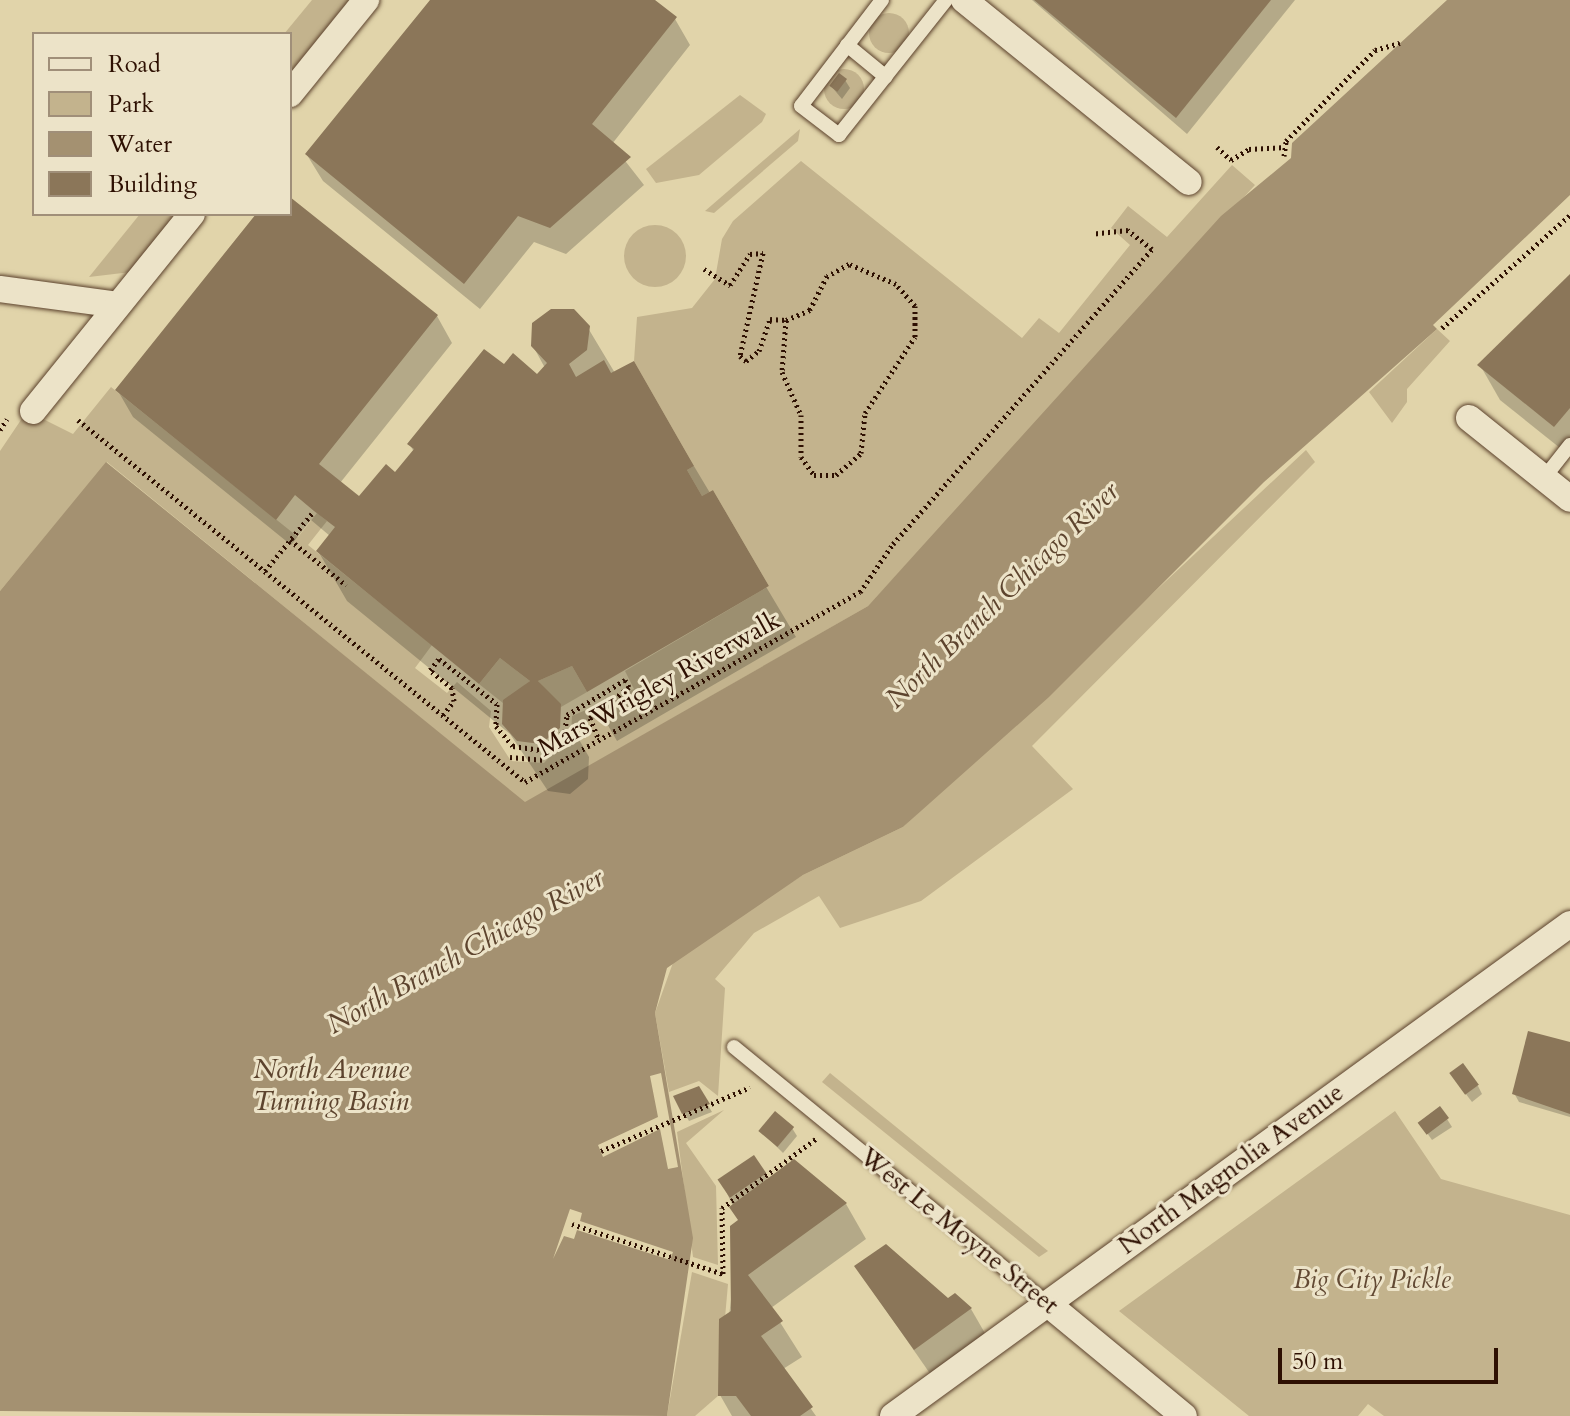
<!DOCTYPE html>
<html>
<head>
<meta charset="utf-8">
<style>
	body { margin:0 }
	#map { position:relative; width:1570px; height:1416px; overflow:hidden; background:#e1d4aa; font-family:Cardo,serif }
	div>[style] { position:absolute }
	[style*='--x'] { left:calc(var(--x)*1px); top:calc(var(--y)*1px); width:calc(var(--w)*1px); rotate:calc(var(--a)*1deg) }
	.green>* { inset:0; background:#c3b38d }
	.round { border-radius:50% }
	.water>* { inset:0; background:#a49171 }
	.pier>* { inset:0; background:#e1d4aa }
	.shadow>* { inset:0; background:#0003 }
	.building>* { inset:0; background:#8b7659; transform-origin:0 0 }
	.path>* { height:5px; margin-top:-2.5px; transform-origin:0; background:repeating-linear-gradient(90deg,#2e1002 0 2px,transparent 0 6px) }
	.roads { filter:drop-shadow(0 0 2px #5b412c) drop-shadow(0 0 2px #5b412c) }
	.lane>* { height:14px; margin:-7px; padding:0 7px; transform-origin:7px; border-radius:7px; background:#ece3c8 }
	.street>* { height:26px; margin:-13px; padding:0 13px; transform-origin:13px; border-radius:13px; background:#ece3c8 }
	span { translate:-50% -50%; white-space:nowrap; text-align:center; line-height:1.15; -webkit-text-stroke:6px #ece3c8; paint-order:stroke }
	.street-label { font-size:26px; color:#2e1002 }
	.park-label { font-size:26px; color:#624933; font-style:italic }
	.water-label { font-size:28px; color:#5d442e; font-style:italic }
	.legend { position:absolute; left:32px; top:32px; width:260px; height:184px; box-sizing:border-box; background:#ece3c8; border:2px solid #a08f79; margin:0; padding:10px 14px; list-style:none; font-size:24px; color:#2e1002 }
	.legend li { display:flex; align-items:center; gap:16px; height:40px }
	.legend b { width:40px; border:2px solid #a08f79 }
	.scale { position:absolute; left:1278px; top:1348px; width:220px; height:36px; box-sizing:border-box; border:4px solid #2e1002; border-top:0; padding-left:10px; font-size:24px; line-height:28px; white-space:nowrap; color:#2e1002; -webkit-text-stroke:6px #ece3c8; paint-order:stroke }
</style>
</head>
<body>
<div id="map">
	<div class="green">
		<i style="clip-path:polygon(312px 0,349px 0,290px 74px,284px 34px)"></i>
		<i class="round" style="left:869px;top:13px;width:40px;height:40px"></i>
		<i class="round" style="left:824px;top:69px;width:40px;height:40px"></i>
		<i style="clip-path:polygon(740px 95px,766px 114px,762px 122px,699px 175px,656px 183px,646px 169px)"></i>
		<i style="clip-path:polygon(800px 129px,798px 141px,714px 213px,705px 211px)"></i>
		<i style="clip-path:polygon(801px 161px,1022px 338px,1039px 318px,1059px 333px,1130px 245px,1111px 228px,1128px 206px,1167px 237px,1232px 165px,1255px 185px,868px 606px,525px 803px,107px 462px,0 591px,0 451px,27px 411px,73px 434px,111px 387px,298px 537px,317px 513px,327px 521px,308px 545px,432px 645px,415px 668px,447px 693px,457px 682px,491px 711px,489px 727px,511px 761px,544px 763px,571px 734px,572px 716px,634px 689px,625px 671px,769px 586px,713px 490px,702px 496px,687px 470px,694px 466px,634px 361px,637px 317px,692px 308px,715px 279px,722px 239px,733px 221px)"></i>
		<i style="clip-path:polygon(140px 214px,177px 214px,131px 272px,89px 277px)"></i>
		<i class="round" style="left:624px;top:225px;width:62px;height:62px"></i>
		<i style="clip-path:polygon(1437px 329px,1450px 341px,1407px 389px,1407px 402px,1392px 423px,1369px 392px)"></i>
		<i style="clip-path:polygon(1306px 450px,1315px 462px,1032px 746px,1073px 789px,921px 901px,840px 928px,819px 896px,754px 933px,715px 979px,725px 988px,718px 1096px,699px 1081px,669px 1092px,655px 1013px,675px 957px,803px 875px,903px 827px)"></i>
		<i style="clip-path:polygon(500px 658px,530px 681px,503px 703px,479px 684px)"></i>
		<i style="clip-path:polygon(572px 666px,587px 692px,561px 707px,538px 681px)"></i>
		<i style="clip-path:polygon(830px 1073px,1048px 1251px,1039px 1257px,822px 1082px)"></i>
		<i style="clip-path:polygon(724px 1110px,686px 1143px,716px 1186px,718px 1265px,693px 1257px,677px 1132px)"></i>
		<i style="clip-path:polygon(1395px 1111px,1441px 1179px,1570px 1215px,1570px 1416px,1384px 1416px,1368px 1404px,1358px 1416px,1249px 1416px,1119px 1311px)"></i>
		<i style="clip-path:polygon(692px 1272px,728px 1284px,718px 1396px,695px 1416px,667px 1416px)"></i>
	</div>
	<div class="water">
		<i style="clip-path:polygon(1447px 0,1570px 0,1570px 195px,1433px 325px,1437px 329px,1264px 482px,1049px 697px,903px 827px,803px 875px,667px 968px,655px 1013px,693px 1238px,667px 1416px,0 1411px,0 591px,106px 462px,525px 802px,868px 606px,1221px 216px,1291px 158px,1292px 143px)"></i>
	</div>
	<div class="pier">
		<i style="clip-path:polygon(661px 1073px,678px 1167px,668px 1169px,660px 1129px,603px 1157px,598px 1145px,658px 1117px,650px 1076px)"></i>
		<i style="clip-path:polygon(570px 1209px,582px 1213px,580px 1221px,673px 1252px,670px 1260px,577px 1230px,574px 1239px,564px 1236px,553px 1259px)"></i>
	</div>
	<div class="shadow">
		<i style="clip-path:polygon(432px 0,652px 0,675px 19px,690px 45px,612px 144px,644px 185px,566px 254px,534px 242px,480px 309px,323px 181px,307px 155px)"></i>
		<i style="clip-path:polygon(1032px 0,1295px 0,1187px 134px)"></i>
		<i style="clip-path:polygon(845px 80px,850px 88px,842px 99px,831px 86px)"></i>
		<i style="clip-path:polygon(290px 199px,437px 316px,452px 343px,340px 483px,358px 498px,396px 474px,414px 452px,410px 445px,504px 367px,537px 377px,545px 368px,533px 346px,588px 328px,615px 373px,633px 364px,796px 637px,617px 741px,602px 715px,573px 729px,589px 757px,588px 779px,570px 794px,548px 791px,510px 734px,347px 601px,318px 551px,330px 536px,311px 520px,291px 545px,133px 417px,118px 391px,259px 214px,290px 214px)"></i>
		<i style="clip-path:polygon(1570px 277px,1570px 456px,1500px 400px,1480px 365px)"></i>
		<i style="clip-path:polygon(1570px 1044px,1570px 1117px,1519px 1102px,1514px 1093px)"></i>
		<i style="clip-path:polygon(1456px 1081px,1478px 1086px,1482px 1094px,1472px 1102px)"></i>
		<i style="clip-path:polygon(698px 1089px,712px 1112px,689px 1121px,675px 1097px)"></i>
		<i style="clip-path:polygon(1447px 1119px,1452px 1127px,1432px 1140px,1425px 1130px)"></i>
		<i style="clip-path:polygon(792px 1128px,797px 1136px,783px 1153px,761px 1131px)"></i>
		<i style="clip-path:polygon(794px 1162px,846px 1204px,866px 1239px,771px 1308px,802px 1357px,783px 1369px,816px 1416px,732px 1416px,720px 1395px,740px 1221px,725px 1189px,764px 1174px,768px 1181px)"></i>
		<i style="clip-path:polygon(856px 1267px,971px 1309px,986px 1335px,931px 1375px)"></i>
	</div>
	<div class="building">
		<i style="clip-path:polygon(430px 0,655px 0,677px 17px,592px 124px,631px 157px,550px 228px,518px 216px,464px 284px,305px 154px)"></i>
		<i style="clip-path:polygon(1034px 0,1271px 0,1176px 118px)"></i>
		<i style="left:839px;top:73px;width:10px;height:16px;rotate:37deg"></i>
		<i style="clip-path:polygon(290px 197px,438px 315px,319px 464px,359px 496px,386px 464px,395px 472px,414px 449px,407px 444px,484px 349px,504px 364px,513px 353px,537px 374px,547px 363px,531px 346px,532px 323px,551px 309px,574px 309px,590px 326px,587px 350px,569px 364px,576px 377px,604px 360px,611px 373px,634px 361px,694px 466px,687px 470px,702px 496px,713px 490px,769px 586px,587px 692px,572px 666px,538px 681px,561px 704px,560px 728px,541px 744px,517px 741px,502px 724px,503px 700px,530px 681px,500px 658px,479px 684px,316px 551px,335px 527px,314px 511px,295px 495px,276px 520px,115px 390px,256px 214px,290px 214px)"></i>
		<i style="clip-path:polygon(1570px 274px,1570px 408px,1554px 427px,1477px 365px)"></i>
		<i style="clip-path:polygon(1528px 1031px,1570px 1042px,1570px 1114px,1512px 1094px)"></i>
		<i style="left:1463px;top:1063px;width:27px;height:17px;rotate:54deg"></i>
		<i style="clip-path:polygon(699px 1086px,710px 1104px,682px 1114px,673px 1096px)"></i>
		<i style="left:1440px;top:1106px;width:15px;height:28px;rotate:53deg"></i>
		<i style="left:775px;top:1111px;width:25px;height:26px;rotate:40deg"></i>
		<i style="left:754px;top:1155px;width:22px;height:44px;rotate:56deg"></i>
		<i style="clip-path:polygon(794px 1159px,847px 1203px,748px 1275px,783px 1321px,761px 1336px,813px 1407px,800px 1416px,751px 1416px,736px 1396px,718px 1396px,719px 1319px,731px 1311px,730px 1226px,738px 1220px,729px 1207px)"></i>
		<i style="clip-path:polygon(886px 1244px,948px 1298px,955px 1293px,972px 1308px,914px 1350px,854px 1266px)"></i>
	</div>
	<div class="path">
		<i style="--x:1217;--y:147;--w:19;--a:43"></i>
		<i style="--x:1231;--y:160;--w:21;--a:-31"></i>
		<i style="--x:1249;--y:149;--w:36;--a:-3"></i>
		<i style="--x:1284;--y:156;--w:15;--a:-82"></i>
		<i style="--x:1286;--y:141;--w:127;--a:-45.6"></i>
		<i style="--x:1375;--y:50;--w:26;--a:-16"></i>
		<i style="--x:704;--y:269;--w:31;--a:32"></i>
		<i style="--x:730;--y:285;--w:37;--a:-57"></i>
		<i style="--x:750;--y:254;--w:13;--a:-4"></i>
		<i style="--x:763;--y:253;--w:106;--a:102.6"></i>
		<i style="--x:740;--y:356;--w:8;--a:40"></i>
		<i style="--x:746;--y:361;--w:16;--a:-38"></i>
		<i style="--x:759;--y:351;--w:34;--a:-71"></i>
		<i style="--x:770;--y:319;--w:16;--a:4"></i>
		<i style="--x:786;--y:320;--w:52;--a:94.4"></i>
		<i style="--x:782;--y:372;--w:47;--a:66.2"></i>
		<i style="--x:801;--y:415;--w:42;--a:90"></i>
		<i style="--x:801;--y:457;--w:22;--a:54"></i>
		<i style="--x:814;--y:475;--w:22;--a:0"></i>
		<i style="--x:836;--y:475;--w:33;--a:-41"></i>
		<i style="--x:861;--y:453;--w:40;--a:-84.3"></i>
		<i style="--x:865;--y:413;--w:91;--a:-56.7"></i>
		<i style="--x:915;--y:337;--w:31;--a:-90"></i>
		<i style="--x:915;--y:306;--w:29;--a:-131"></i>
		<i style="--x:896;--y:284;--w:51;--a:-156.9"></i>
		<i style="--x:849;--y:264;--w:25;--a:151"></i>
		<i style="--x:827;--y:276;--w:38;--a:117"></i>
		<i style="--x:810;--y:310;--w:26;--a:157"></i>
		<i style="--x:1442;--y:328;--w:171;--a:-41.4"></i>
		<i style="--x:78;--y:420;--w:575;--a:39"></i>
		<i style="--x:525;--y:782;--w:385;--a:-29.6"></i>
		<i style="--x:860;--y:592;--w:58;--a:-55.5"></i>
		<i style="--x:893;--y:544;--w:393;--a:-48.7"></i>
		<i style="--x:1152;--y:249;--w:31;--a:-142"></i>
		<i style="--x:1128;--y:230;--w:36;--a:174"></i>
		<i style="--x:0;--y:430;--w:13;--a:-58"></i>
		<i style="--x:290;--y:540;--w:72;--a:38.8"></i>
		<i style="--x:265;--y:571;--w:77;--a:-50.8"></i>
		<i style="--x:443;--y:715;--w:18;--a:-52"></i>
		<i style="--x:454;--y:701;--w:13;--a:-99"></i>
		<i style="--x:452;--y:688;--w:28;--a:-141"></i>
		<i style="--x:430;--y:670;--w:14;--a:-51"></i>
		<i style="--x:439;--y:659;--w:73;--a:37.8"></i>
		<i style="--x:497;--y:704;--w:22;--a:93"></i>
		<i style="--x:496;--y:726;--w:26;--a:50"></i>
		<i style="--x:513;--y:746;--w:30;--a:8"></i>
		<i style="--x:543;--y:750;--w:29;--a:-41"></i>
		<i style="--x:565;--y:731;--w:16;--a:-83"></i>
		<i style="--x:567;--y:715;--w:68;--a:-31.1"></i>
		<i style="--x:625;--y:680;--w:8;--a:60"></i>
		<i style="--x:629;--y:687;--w:50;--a:141.5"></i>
		<i style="--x:590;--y:718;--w:22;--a:68"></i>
		<i style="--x:510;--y:757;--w:35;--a:5"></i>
		<i style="--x:601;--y:1151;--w:162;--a:-23.2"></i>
		<i style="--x:572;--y:1224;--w:159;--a:18.3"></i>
		<i style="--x:723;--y:1274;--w:66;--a:-90.9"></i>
		<i style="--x:722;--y:1208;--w:118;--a:-36.4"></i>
	</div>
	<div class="roads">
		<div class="lane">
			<i style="--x:882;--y:0;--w:133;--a:127.4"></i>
			<i style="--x:801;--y:106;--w:48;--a:37.3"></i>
			<i style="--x:839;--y:135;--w:172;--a:-51.6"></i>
			<i style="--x:847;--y:45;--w:50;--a:39.4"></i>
			<i style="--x:1544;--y:478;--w:42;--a:-51.8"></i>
			<i style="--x:734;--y:1047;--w:406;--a:39.3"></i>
		</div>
		<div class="street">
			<i style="--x:964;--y:0;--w:289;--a:39"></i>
			<i style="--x:290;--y:94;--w:121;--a:-51"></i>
			<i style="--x:0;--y:289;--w:119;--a:7.7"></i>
			<i style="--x:33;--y:411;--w:253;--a:-51.1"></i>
			<i style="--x:1469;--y:418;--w:129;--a:38.7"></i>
			<i style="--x:1048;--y:1304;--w:176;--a:39.5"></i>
			<i style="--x:893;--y:1416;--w:837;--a:-36.01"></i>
		</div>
	</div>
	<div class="street-label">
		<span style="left:659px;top:684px;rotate:-29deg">Mars Wrigley Riverwalk</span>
		<span style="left:1231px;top:1169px;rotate:-36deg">North Magnolia Avenue</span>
		<span style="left:959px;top:1231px;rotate:39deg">West Le Moyne Street</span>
	</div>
	<div class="park-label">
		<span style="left:1372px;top:1280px">Big City Pickle</span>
	</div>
	<div class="water-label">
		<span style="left:1002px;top:595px;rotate:-44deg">North Branch Chicago River</span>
		<span style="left:465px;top:951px;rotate:-29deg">North Branch Chicago River</span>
		<span style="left:331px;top:1085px">North Avenue<br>Turning Basin</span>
	</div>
	<ul class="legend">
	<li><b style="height:10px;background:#ece3c8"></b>Road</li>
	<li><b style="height:22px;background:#c3b38d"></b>Park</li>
	<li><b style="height:22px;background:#a49171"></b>Water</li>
	<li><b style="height:22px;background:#8b7659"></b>Building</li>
	</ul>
	<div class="scale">50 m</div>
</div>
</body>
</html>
